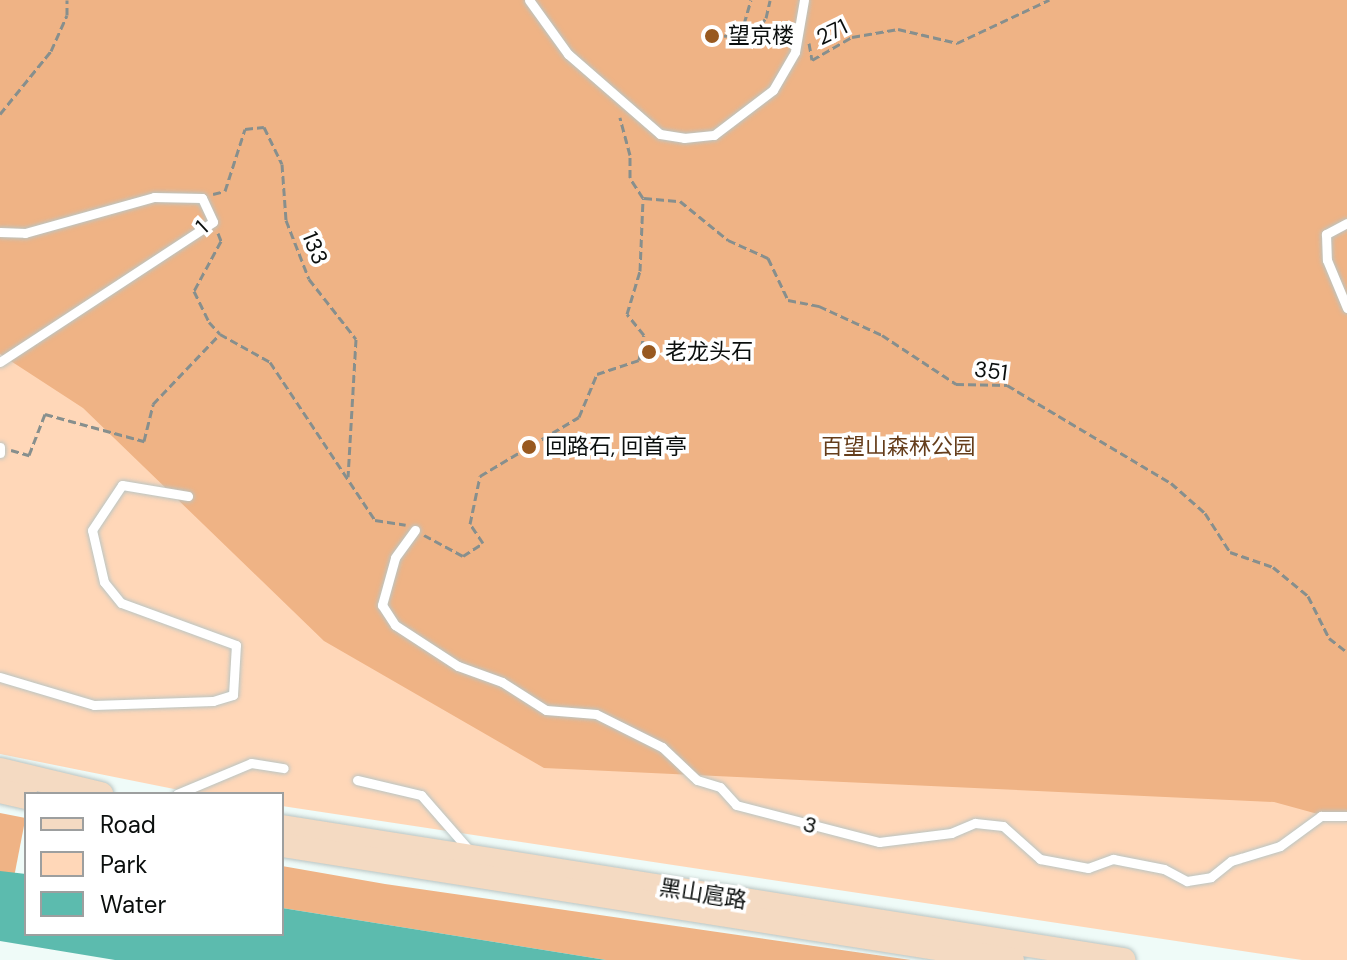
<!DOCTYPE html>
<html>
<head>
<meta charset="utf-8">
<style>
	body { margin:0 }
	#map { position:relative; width:1347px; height:960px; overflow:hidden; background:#effbf8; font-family:"DM Sans","Noto Sans SC",sans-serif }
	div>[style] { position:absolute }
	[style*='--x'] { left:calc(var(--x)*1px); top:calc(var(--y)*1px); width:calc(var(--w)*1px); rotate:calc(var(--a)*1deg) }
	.green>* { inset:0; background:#ffd7b8 }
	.forest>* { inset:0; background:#efb385; transform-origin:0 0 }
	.water>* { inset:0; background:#5cbbae }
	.path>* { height:3px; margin-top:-1.5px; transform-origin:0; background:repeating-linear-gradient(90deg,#878f8d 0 8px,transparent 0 12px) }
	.roads { filter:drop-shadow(0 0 2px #bac5c3) drop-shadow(0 0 2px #bac5c3) }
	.lane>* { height:9px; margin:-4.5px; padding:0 4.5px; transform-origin:4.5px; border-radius:4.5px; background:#fff }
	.secondary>* { height:24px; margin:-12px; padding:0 12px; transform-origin:12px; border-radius:12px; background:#f4dac2 }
	.dots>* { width:22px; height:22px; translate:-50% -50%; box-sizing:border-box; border:4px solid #fff; border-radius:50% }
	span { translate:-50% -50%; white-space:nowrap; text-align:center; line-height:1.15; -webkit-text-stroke:7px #fff; paint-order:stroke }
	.street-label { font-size:22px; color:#0b0f0e }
	.poi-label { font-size:22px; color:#0b0f0e }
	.left { translate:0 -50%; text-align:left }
	.park-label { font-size:22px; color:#653d1b }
	.legend { position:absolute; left:24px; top:792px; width:260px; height:144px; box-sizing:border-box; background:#fff; border:2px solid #9d9f9f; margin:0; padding:10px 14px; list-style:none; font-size:24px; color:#0b0f0e }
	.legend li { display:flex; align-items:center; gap:16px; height:40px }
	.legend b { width:40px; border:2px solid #9d9f9f }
</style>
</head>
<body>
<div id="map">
	<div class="green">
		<i style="clip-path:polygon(0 0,1347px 0,1347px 960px,1302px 960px,282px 806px,282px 794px,189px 792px,0 754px)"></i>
	</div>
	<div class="forest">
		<i style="clip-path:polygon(0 0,1347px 0,1347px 822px,1274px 802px,544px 768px,324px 641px,83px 408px,0 354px)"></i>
		<i style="left:0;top:813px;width:26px;height:58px;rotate:11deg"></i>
		<i style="clip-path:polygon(282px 866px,385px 884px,911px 960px,606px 960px,282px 908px)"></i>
	</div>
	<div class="water">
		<i style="clip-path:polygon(0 871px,26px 874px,26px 934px,282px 934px,282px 908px,606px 960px,115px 960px,0 941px)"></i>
	</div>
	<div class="path">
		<i style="--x:731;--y:32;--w:15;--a:-32"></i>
		<i style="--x:744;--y:24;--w:25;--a:-74"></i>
		<i style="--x:712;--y:36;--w:41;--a:-1.4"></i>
		<i style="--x:753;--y:35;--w:21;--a:-53"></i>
		<i style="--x:766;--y:18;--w:18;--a:-77"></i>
		<i style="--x:809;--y:43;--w:17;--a:80"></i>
		<i style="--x:812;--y:60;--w:46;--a:-29.9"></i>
		<i style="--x:852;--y:37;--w:47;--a:-9.9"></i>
		<i style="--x:898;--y:29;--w:61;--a:13.3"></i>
		<i style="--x:957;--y:43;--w:102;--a:-25.1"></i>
		<i style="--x:0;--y:114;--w:81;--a:-51"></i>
		<i style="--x:51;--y:51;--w:39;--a:-66"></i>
		<i style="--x:67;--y:15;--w:15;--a:-90"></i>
		<i style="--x:213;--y:194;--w:12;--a:-14"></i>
		<i style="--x:225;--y:191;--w:65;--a:-72.1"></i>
		<i style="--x:245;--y:129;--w:19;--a:-6"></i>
		<i style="--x:264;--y:127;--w:41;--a:64.1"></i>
		<i style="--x:282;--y:164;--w:56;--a:85.9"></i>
		<i style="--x:286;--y:220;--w:63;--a:68.7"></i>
		<i style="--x:309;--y:279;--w:76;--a:51.9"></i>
		<i style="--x:356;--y:339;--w:138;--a:93.3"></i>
		<i style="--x:644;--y:198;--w:36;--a:5"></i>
		<i style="--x:680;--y:201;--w:62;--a:39.1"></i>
		<i style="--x:728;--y:240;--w:44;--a:24.2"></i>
		<i style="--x:768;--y:258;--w:47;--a:64.5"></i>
		<i style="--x:788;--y:300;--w:32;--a:11"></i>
		<i style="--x:819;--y:306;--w:69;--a:24.7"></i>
		<i style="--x:882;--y:335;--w:89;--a:33.5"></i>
		<i style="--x:956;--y:384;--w:51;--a:1.1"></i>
		<i style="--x:1007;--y:385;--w:191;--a:30.9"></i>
		<i style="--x:1171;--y:483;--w:45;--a:41.4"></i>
		<i style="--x:1205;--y:513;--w:46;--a:57.3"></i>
		<i style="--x:1230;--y:552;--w:46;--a:19.2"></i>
		<i style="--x:1273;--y:567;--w:45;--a:39.6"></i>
		<i style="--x:1308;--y:596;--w:47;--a:63.4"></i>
		<i style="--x:1329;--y:638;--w:23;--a:38"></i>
		<i style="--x:218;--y:233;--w:9;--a:69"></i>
		<i style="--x:221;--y:241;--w:57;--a:118.4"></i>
		<i style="--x:194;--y:291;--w:34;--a:64"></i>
		<i style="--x:209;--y:322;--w:16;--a:47"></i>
		<i style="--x:220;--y:334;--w:57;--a:29.2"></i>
		<i style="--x:270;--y:362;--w:190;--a:56.4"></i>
		<i style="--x:375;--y:520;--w:31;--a:9"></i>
		<i style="--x:11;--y:450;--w:19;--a:16"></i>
		<i style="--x:29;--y:455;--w:44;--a:-68.7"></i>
		<i style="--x:45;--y:414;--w:103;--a:15.3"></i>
		<i style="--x:144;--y:441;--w:38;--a:-76"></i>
		<i style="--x:153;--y:404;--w:97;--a:-46.3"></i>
		<i style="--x:424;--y:535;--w:44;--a:28.3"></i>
		<i style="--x:463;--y:556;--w:24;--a:-33"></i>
		<i style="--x:483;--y:543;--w:23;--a:-124"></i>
		<i style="--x:470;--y:524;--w:49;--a:-78.2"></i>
		<i style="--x:480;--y:476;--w:115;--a:-30.8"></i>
		<i style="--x:579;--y:417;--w:47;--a:-67.3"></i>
		<i style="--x:597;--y:374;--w:44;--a:-18.4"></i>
		<i style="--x:639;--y:360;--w:25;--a:-79"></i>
		<i style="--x:644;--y:335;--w:27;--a:-129"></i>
		<i style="--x:627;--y:314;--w:45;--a:-73.2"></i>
		<i style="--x:640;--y:271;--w:73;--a:-87.6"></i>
		<i style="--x:643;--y:198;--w:24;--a:-123"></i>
		<i style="--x:630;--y:178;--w:23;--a:-90"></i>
		<i style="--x:630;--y:155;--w:39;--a:-105"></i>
	</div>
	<div class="roads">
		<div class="lane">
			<i style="--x:529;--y:0;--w:67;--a:54.2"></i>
			<i style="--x:568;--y:54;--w:122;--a:41"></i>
			<i style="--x:660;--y:134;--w:24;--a:9"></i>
			<i style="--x:684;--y:138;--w:30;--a:-6"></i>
			<i style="--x:714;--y:135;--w:74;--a:-37.3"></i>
			<i style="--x:773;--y:90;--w:44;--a:-59.9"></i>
			<i style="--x:795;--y:52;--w:53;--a:-80.2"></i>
			<i style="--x:1347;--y:223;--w:24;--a:152"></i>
			<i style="--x:1326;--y:234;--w:26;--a:88"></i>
			<i style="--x:1327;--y:260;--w:52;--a:67.4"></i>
			<i style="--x:0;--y:232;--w:25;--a:2"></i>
			<i style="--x:25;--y:233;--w:134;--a:-15.6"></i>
			<i style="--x:154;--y:197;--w:48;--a:1.2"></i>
			<i style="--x:202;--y:198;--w:26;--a:65"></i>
			<i style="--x:213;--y:222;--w:255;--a:146.7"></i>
			<i style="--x:0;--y:447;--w:6;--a:90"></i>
			<i style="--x:415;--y:530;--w:34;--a:126"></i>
			<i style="--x:395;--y:558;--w:49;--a:105.5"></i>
			<i style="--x:382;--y:605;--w:24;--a:57"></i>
			<i style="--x:395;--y:625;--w:75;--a:33.1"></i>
			<i style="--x:458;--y:666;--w:47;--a:20"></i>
			<i style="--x:502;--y:682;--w:52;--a:32.5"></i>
			<i style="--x:546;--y:710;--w:50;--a:4.6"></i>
			<i style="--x:596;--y:714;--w:74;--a:26.6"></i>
			<i style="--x:662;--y:747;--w:48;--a:43.3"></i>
			<i style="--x:697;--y:780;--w:24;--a:17"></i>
			<i style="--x:720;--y:787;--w:24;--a:48"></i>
			<i style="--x:736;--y:805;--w:148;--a:14.5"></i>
			<i style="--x:879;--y:842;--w:73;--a:-7.1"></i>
			<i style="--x:951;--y:833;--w:26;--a:-23"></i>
			<i style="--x:975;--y:823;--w:28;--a:6"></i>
			<i style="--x:1003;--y:826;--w:50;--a:41.7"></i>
			<i style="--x:1040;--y:859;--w:49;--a:10.6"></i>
			<i style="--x:1088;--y:868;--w:27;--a:-20"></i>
			<i style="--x:1113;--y:859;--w:52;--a:11.1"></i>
			<i style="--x:1164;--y:869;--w:26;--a:28"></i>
			<i style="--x:1187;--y:881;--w:24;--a:-9"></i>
			<i style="--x:1211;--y:877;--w:26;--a:-39"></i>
			<i style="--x:1231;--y:861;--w:51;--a:-17"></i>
			<i style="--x:1280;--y:846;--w:51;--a:-36.2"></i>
			<i style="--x:1321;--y:816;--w:26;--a:0"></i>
			<i style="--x:0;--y:677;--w:98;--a:16.6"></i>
			<i style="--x:94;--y:705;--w:119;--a:-1.9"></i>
			<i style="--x:213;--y:701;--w:21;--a:-17"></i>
			<i style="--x:233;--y:695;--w:50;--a:-86.6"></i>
			<i style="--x:236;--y:645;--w:122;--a:-159.9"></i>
			<i style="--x:121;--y:603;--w:27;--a:-129"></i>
			<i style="--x:104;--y:582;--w:53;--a:-103"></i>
			<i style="--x:92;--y:530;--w:54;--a:-56.3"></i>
			<i style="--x:122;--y:485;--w:67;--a:9.5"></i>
			<i style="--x:357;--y:780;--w:66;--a:13.2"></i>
			<i style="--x:421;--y:795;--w:74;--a:48.8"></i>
			<i style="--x:177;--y:794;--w:80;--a:-22.7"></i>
			<i style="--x:251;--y:763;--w:33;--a:9"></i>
		</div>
		<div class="secondary">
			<i style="--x:0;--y:770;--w:104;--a:13.4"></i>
			<i style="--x:0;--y:791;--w:27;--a:13"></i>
			<i style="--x:282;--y:827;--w:852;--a:8.98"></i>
			<i style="--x:282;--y:845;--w:739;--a:8.95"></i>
		</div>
	</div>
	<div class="dots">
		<i style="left:712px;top:36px;background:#985920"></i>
		<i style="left:649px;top:352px;background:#985920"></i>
		<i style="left:529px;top:447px;background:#985920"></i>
	</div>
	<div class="street-label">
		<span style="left:832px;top:32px;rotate:-26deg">271</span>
		<span style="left:202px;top:227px;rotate:-43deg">1</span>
		<span style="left:315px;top:248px;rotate:68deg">133</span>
		<span style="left:991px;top:371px;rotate:7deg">351</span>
		<span style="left:810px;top:825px;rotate:16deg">3</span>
		<span style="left:703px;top:894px;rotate:9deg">黑山扈路</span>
	</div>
	<div class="poi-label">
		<span class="left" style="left:728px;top:36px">望京楼</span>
		<span class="left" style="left:665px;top:352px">老龙头石</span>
		<span class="left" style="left:545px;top:447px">回路石, 回首亭</span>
	</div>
	<div class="park-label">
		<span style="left:898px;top:447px">百望山森林公园</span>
	</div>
	<ul class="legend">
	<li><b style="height:10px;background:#f4dac2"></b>Road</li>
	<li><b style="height:22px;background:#ffd7b8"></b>Park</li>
	<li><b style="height:22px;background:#5cbbae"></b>Water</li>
	</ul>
</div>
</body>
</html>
